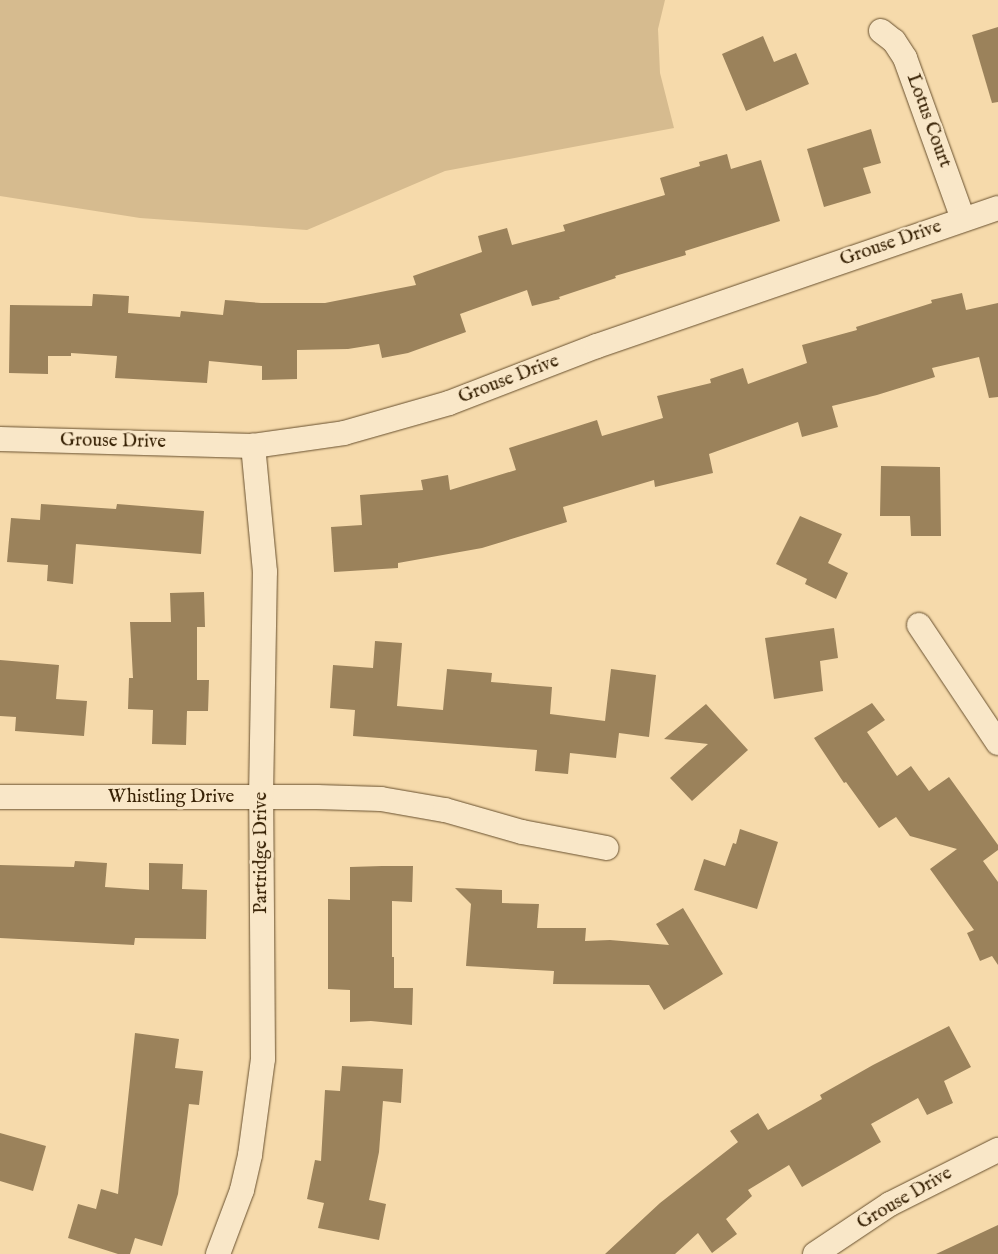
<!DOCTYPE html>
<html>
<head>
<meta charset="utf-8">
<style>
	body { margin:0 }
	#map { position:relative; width:998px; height:1254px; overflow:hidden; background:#f6daab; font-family:"IM FELL English",serif }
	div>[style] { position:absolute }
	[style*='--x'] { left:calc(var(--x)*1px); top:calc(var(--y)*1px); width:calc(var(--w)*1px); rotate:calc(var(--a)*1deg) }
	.green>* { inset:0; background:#d6bb8f }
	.building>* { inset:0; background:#9b825b }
	.roads { filter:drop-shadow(0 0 1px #68502e) drop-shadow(0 0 1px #68502e) }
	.minor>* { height:24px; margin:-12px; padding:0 12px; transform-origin:12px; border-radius:12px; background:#f9e7c8 }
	span { translate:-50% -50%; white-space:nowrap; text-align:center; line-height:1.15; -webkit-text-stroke:5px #f9e7c8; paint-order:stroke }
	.street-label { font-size:19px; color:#382205 }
</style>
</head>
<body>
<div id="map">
	<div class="green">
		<i style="clip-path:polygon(0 0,665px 0,658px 29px,660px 73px,674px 128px,445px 171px,307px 230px,140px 218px,0 196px)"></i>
	</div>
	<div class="building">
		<i style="clip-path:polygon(998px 27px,998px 102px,992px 103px,972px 35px)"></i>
		<i style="clip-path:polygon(763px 36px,774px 62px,796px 53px,809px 84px,746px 111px,722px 54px)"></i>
		<i style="clip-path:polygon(871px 129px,881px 163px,863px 168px,871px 193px,824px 207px,807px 149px)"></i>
		<i style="clip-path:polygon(727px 154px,731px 169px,761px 160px,780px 221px,685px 251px,686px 255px,615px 276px,616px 278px,559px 297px,560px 299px,532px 306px,527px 290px,460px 314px,466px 332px,408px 353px,382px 358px,379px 344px,348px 349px,297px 350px,297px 379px,262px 380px,262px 366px,209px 361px,207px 383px,115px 378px,117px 356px,71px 353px,71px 356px,48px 356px,48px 374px,9px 373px,10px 305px,92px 306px,93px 294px,129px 296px,128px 313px,180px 317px,181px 311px,223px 315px,225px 300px,261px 303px,325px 303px,416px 285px,413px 276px,482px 252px,478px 236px,507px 228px,512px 245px,565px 231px,563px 225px,665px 195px,660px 178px,700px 166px,699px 162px)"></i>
		<i style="clip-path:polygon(962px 293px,966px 310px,998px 303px,998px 397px,989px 398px,979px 357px,932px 368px,935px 377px,877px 395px,832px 406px,838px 427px,802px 437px,798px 422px,709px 454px,713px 473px,655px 487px,654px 480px,563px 507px,567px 522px,482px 548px,398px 563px,398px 568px,334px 572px,331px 527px,362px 525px,360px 495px,423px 490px,421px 480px,448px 475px,450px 490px,516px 470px,509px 448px,597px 420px,602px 436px,663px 418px,657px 396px,711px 383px,710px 379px,743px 368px,748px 384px,807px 363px,802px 345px,857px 330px,856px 327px,932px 303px,931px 300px)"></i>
		<i style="clip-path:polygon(881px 466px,940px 467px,941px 536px,911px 536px,910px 516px,880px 516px)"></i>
		<i style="clip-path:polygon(41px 504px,116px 509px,117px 504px,204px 511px,201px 554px,76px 544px,73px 584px,47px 581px,48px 565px,7px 562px,11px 518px,40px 520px)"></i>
		<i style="clip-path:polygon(800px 516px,842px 534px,828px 563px,848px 573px,836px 599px,805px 584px,807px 579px,776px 564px)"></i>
		<i style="clip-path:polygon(204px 592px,205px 627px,197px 627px,197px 680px,209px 680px,208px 711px,187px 711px,186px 745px,152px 744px,153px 710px,128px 709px,129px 678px,133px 678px,130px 622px,171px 622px,170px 593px)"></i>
		<i style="clip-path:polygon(834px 628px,838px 658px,820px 661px,823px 691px,774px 699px,765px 638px)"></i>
		<i style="clip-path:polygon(375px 641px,402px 643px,397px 706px,443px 710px,447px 669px,492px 673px,491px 682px,552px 687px,550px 714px,605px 721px,611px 669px,656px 675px,649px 737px,619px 733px,616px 758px,570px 753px,568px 774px,535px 771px,537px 750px,353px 736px,355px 710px,330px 708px,333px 665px,373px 668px)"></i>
		<i style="clip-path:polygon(0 660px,59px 665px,56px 699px,87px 701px,84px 736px,15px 731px,16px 717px,0 716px)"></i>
		<i style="clip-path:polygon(872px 703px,885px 720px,867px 732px,897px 776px,911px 766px,929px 791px,949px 777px,998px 845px,998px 850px,983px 861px,998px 882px,998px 965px,992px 956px,980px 961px,967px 933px,974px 930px,930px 869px,957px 849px,910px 836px,896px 817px,879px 828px,846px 782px,844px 783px,814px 738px)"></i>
		<i style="clip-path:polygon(706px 704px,748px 750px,692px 801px,670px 778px,708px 744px,664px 739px)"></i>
		<i style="clip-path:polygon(740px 829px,778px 842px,757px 909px,694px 890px,704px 859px,725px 866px,733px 843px,736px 844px)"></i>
		<i style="clip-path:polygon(75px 861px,107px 863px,105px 887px,149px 890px,149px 863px,183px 864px,182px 889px,207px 890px,206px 939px,135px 938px,134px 945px,0 938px,0 865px,74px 867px)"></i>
		<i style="clip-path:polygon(382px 866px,413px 866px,412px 902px,392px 901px,392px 957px,394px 957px,394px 988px,413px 988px,412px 1025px,371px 1021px,350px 1022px,350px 990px,328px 989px,328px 899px,350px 900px,350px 867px)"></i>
		<i style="clip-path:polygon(455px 888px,502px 890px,502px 903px,539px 904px,537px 928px,586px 928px,585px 941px,610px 940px,669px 945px,656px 924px,683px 908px,723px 974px,664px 1010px,649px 985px,553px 984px,554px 971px,466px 966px,471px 904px)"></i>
		<i style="clip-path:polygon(949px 1026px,971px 1067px,944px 1081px,953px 1103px,927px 1115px,918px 1098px,871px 1124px,881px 1142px,802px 1187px,789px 1165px,748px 1190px,752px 1196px,726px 1219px,737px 1234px,712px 1253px,698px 1233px,675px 1254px,605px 1254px,660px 1203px,738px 1142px,730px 1131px,758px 1113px,768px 1130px,822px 1099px,820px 1095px,873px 1065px)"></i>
		<i style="clip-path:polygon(135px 1033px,179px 1039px,175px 1068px,203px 1071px,199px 1105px,189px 1104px,178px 1194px,162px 1246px,135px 1238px,130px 1254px,118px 1254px,68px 1238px,78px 1204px,96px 1209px,101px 1189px,118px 1194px)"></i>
		<i style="clip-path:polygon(342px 1066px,403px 1069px,401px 1103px,383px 1101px,379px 1152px,369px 1200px,386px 1204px,379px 1240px,318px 1228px,324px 1203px,307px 1199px,315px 1160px,321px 1161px,325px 1090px,340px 1091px)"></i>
		<i style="clip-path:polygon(0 1133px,46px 1146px,33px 1191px,0 1181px)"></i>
		<i style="clip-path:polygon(998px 1225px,998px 1254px,936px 1254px)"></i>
	</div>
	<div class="roads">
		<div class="minor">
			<i style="--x:881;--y:31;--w:16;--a:38"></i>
			<i style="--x:894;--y:41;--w:20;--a:57"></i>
			<i style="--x:905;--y:58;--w:171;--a:70.2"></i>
			<i style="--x:0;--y:439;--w:253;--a:1.6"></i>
			<i style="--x:253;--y:446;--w:92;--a:-8.1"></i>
			<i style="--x:344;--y:433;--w:109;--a:-15.9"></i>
			<i style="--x:449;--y:403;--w:159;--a:-21.1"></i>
			<i style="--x:597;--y:346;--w:424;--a:-19"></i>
			<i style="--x:919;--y:625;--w:142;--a:56.2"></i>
			<i style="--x:0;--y:797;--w:317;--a:0"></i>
			<i style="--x:317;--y:797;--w:64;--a:1.8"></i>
			<i style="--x:381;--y:799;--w:65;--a:9.8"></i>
			<i style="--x:445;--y:810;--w:80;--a:15.9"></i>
			<i style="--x:522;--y:832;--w:86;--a:10.7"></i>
			<i style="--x:218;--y:1254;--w:68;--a:-69.4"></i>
			<i style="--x:242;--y:1190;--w:36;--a:-77"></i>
			<i style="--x:250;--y:1155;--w:97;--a:-82.3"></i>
			<i style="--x:263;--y:1059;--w:261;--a:-90.4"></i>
			<i style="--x:261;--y:798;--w:226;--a:-89"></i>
			<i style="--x:265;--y:572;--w:127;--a:-95.4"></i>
			<i style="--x:815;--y:1254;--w:90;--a:-33.7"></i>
			<i style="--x:890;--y:1204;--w:121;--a:-26.6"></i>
		</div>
	</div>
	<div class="street-label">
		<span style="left:928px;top:121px;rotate:70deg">Lotus Court</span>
		<span style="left:891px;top:244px;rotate:-19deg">Grouse Drive</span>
		<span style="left:509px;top:380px;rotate:-21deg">Grouse Drive</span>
		<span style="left:113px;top:442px;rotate:1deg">Grouse Drive</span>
		<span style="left:171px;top:798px">Whistling Drive</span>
		<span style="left:262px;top:853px;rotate:-90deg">Partridge Drive</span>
		<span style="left:905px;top:1199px;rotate:-30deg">Grouse Drive</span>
	</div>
</div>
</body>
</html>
